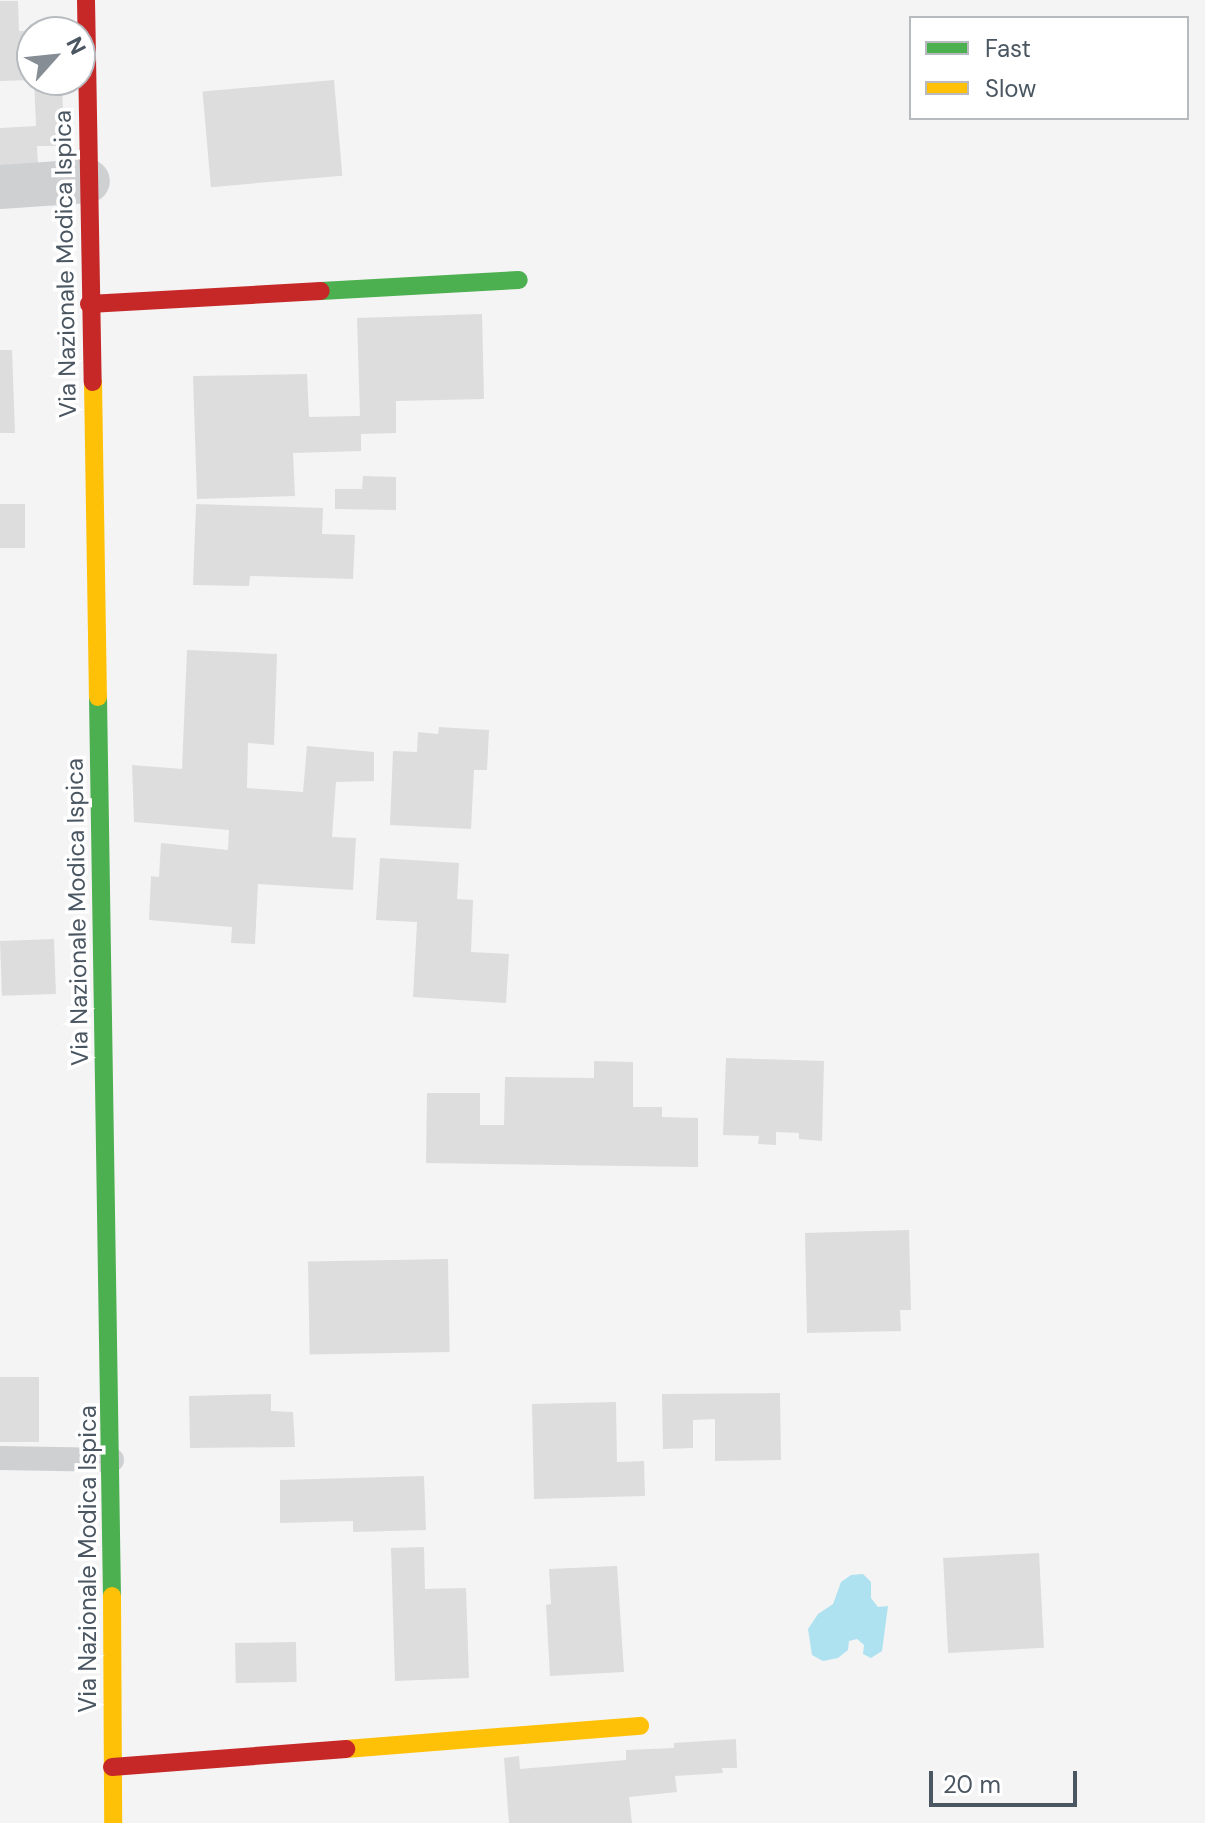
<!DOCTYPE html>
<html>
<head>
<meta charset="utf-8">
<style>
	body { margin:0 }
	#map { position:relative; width:1205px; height:1823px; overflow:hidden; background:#f4f4f4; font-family:"DM Sans",sans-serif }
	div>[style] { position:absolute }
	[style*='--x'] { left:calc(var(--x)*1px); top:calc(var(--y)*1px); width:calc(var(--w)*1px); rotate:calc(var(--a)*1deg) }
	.water>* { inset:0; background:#aee2f0 }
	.building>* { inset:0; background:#ddddde; transform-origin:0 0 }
	.lane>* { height:24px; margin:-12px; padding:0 12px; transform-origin:12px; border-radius:12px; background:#ced0d2 }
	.street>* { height:44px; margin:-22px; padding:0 22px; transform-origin:22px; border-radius:22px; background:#ced0d2 }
	.fast>* { height:18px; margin:-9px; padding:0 9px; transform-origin:9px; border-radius:9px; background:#4caf50 }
	.slow>* { height:18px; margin:-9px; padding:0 9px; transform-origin:9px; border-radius:9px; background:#ffc107 }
	.jam>* { height:18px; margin:-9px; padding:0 9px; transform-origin:9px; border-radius:9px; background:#c62828 }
	span { translate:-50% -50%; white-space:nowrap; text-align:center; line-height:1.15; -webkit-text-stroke:7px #fff; paint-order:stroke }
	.street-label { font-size:24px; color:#4a5661 }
	.legend { position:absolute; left:909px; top:16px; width:280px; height:104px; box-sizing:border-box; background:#fff; border:2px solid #b7bbc0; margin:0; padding:10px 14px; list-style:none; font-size:24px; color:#4a5661 }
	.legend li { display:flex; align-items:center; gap:16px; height:40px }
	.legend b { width:40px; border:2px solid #b7bbc0 }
	.north { position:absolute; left:16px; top:16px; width:80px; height:80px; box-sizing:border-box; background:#fff; border:2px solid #b7bbc0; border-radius:50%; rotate:63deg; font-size:22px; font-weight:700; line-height:32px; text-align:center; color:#4a5661 }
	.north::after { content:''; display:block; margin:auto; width:28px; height:36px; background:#868d94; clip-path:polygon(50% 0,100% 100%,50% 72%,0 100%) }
	.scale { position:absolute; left:929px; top:1771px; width:148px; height:36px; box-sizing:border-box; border:4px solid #4a5661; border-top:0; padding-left:10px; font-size:24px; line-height:28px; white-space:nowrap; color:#4a5661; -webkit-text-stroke:6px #fff; paint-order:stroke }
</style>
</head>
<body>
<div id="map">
	<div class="water">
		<i style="clip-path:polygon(863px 1574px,871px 1582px,871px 1598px,878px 1607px,888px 1606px,882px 1651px,871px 1658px,863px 1654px,864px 1645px,857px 1639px,849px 1641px,848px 1650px,838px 1658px,823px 1661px,812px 1655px,808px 1629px,818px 1614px,833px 1604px,841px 1582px,851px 1575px)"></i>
	</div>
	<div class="building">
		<i style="clip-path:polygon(0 1px,18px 1px,19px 31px,32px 31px,32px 80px,0 81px)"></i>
		<i style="clip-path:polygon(34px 80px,62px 80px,64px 146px,37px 146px,38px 166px,0 174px,0 128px,36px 126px)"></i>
		<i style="left:334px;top:80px;width:96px;height:132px;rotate:85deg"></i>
		<i style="clip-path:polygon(482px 314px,484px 399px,396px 401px,396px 433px,361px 434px,361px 451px,293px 453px,295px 496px,197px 499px,193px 376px,307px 374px,309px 417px,360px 416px,357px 318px)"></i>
		<i style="clip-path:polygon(0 350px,12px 350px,15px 433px,0 433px)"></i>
		<i style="clip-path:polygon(363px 476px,396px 477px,396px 510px,335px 509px,335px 489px,362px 489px)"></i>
		<i style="left:0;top:504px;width:25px;height:44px"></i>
		<i style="clip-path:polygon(196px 504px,323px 508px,322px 534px,355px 535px,353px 579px,250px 576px,249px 586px,193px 585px)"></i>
		<i style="clip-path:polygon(187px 650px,277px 654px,274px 745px,248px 743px,247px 788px,303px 792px,307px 746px,374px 752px,374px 781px,336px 782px,332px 837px,356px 838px,353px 890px,258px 884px,255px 944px,231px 943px,232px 927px,149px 920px,151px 876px,159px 877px,161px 843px,228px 850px,229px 830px,134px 822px,132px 765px,182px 769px)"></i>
		<i style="clip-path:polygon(439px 727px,489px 730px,487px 770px,474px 770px,471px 829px,390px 825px,393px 751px,417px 752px,418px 732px,438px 734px)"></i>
		<i style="clip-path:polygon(380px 858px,459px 863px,457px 899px,473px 900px,471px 952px,509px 954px,506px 1003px,413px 997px,417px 922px,376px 920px)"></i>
		<i style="left:54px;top:939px;width:55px;height:54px;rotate:88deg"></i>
		<i style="clip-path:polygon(726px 1058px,824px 1061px,822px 1141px,799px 1139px,799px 1133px,776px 1132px,776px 1145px,758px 1144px,759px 1136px,723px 1135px)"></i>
		<i style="clip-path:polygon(594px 1061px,633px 1062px,633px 1107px,662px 1107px,662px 1117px,698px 1118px,698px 1167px,426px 1163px,427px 1093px,480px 1093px,480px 1125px,504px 1125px,505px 1077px,594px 1078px)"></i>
		<i style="clip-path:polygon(909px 1230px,911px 1310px,900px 1310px,901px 1331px,807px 1333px,805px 1233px)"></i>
		<i style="left:448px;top:1259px;width:93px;height:140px;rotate:89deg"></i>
		<i style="left:0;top:1377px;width:39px;height:65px"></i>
		<i style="clip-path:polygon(780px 1393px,781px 1460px,715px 1461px,715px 1419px,693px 1420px,693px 1448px,663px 1449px,662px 1394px)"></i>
		<i style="clip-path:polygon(271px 1394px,271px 1411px,293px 1412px,295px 1447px,190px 1448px,189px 1396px)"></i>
		<i style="clip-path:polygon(616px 1402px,617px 1462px,644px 1461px,645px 1496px,534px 1499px,532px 1404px)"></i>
		<i style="clip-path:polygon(424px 1476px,426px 1530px,353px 1532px,353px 1521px,280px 1523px,280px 1480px)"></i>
		<i style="clip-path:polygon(424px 1547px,425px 1589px,466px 1588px,469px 1678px,395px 1681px,391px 1548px)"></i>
		<i style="left:1039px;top:1553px;width:95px;height:96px;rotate:87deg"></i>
		<i style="clip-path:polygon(617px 1566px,624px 1672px,550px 1676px,546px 1605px,551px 1604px,549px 1569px)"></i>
		<i style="left:296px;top:1642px;width:40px;height:61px;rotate:89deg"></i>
		<i style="clip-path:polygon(736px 1739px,737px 1768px,722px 1768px,723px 1773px,675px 1776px,677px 1792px,629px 1797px,632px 1823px,509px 1823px,504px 1758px,519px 1756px,520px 1769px,626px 1760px,626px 1750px,674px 1748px,674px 1743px)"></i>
	</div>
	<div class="lane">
		<i style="--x:0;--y:1458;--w:112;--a:1"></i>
	</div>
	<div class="street">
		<i style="--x:0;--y:187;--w:88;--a:-3.9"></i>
	</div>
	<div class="fast">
		<i style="--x:321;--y:291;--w:198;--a:-3.2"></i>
		<i style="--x:98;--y:697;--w:899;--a:89.11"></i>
	</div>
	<div class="slow">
		<i style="--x:93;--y:382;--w:315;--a:89.1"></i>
		<i style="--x:112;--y:1596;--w:227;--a:89.7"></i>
		<i style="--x:346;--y:1749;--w:295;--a:-4.5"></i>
	</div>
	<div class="jam">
		<i style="--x:86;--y:0;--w:382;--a:89"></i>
		<i style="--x:89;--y:304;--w:232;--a:-3.2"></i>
		<i style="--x:112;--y:1767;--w:235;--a:-4.4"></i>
	</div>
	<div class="street-label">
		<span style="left:65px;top:264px;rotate:-91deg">Via Nazionale Modica Ispica</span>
		<span style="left:77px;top:912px;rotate:-91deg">Via Nazionale Modica Ispica</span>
		<span style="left:88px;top:1559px;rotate:-90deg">Via Nazionale Modica Ispica</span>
	</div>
	<ul class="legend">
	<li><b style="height:10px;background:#4caf50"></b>Fast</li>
	<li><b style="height:10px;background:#ffc107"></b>Slow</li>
	</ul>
	<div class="north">N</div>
	<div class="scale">20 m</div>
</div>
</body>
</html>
